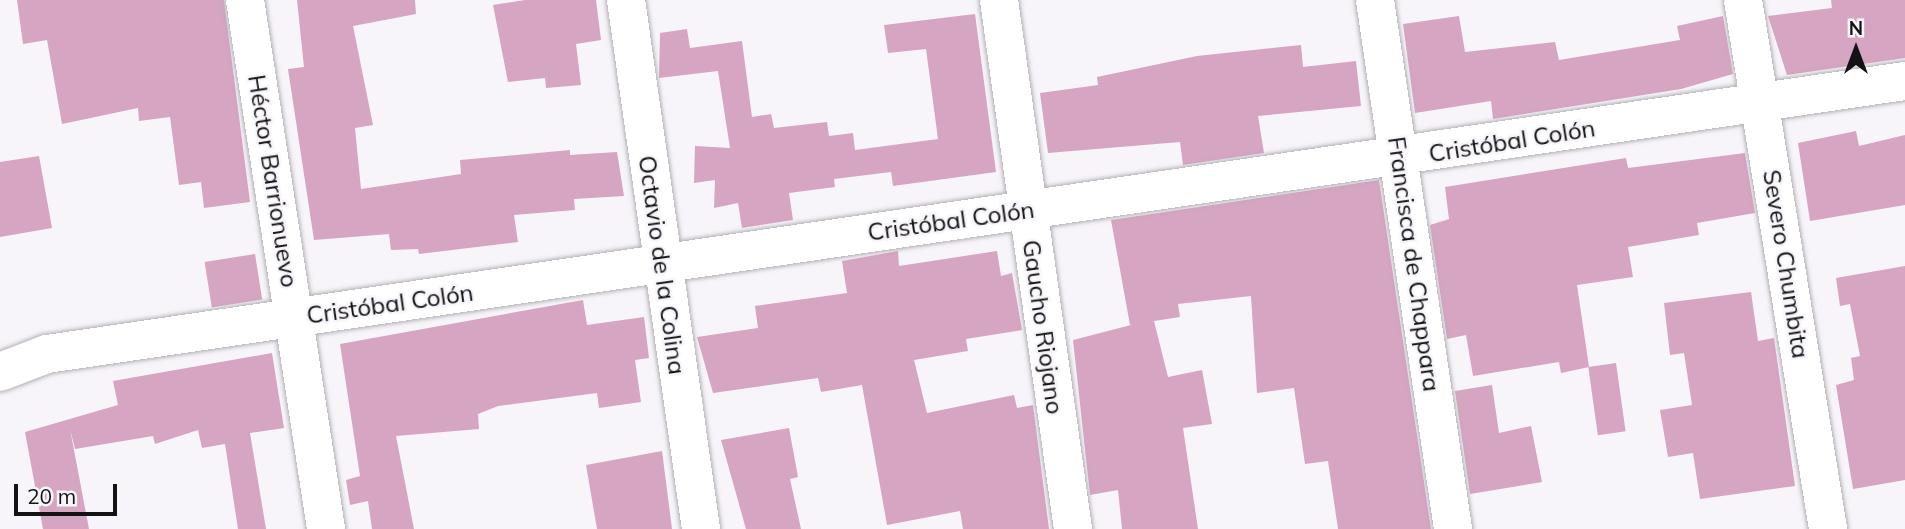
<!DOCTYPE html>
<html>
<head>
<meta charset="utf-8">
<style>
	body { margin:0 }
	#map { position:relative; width:1905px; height:529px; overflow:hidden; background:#f7f5fa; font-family:Mulish,sans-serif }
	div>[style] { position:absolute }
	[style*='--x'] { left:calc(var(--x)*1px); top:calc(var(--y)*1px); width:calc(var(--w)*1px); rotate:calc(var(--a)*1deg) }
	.building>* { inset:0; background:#d5a5c1; transform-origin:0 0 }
	.roads { filter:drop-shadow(0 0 2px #b3b0b5) drop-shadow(0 0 2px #b3b0b5) }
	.minor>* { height:38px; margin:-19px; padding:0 19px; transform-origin:19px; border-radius:19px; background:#fff }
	span { translate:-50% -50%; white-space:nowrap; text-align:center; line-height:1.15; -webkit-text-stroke:5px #f7f5fa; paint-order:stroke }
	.street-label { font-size:24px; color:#141314 }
	.north { position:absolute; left:1821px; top:14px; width:70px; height:70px; -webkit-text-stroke:5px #f7f5fa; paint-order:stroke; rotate:0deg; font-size:19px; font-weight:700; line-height:28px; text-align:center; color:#141314 }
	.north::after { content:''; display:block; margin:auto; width:24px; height:32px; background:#141314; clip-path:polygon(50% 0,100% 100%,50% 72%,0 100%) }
	.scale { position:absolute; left:14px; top:484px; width:103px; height:32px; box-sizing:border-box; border:4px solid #141314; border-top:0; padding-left:9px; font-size:21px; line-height:24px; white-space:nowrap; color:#141314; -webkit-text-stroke:5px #f7f5fa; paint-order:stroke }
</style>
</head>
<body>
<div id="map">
	<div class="building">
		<i style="clip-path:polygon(17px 0,224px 0,250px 202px,204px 208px,201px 182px,179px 185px,170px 117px,139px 121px,138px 108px,62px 124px,47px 40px,23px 44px)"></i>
		<i style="clip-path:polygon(297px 0,415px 0,416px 14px,353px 26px,373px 125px,355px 128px,361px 189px,461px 174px,460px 160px,570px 150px,570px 155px,617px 152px,624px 196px,574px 199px,575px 210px,514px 215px,518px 242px,419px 254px,418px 249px,391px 250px,389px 234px,314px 240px,288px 69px,304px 67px)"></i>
		<i style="clip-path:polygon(525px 0,596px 0,601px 40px,576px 44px,581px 85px,546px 88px,545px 78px,508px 82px,493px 5px)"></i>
		<i style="clip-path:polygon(1831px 0,1905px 0,1905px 58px,1787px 75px,1768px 16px,1832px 8px)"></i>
		<i style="clip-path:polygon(975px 14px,996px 172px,893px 186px,891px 172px,834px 179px,835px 187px,789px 193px,793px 220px,742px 228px,738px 203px,714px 208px,715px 180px,694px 183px,695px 146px,730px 148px,718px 71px,659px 78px,660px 33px,687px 29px,690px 48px,742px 41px,752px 117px,771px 114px,774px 128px,827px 122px,829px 136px,853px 133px,855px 150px,938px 139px,926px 49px,888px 53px,884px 25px)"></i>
		<i style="clip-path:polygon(1459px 16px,1465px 52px,1555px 42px,1559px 60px,1680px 40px,1677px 26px,1723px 16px,1733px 74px,1681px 89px,1493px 119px,1491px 101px,1415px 113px,1403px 24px)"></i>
		<i style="clip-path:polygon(1301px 45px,1303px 67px,1356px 61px,1361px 106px,1258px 116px,1264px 153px,1183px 165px,1180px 142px,1048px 153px,1040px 93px,1098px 85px,1097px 77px,1197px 56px)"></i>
		<i style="clip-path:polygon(1856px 131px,1859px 146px,1905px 135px,1905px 205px,1810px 221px,1798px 143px)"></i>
		<i style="clip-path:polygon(1745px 153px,1755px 213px,1697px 223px,1699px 235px,1628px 247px,1633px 277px,1577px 285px,1589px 367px,1561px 373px,1559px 362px,1473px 376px,1466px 335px,1447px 339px,1430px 225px,1449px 219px,1445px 187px,1626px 158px,1628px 168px)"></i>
		<i style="clip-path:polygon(39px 156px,52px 228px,0 237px,0 162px)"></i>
		<i style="clip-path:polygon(1379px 180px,1431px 529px,1338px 529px,1328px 461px,1305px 464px,1294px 388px,1257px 393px,1251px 296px,1178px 304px,1180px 317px,1154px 321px,1168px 377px,1202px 370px,1212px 424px,1183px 428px,1198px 529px,1122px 529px,1118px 490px,1090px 495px,1073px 340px,1135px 324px,1130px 325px,1111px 220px)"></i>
		<i style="clip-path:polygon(898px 251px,899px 266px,997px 251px,1001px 276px,1012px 273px,1022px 330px,966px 339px,968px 351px,914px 360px,927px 413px,1014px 395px,1017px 408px,1033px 405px,1049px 529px,963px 529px,960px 511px,887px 525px,862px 385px,821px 392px,818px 378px,713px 393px,697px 337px,758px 328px,755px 306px,847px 293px,842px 261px)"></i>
		<i style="left:255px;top:254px;width:46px;height:51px;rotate:81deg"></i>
		<i style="clip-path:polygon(1905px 266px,1905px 480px,1853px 489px,1836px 385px,1854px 380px,1851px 358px,1860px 356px,1850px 304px,1840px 306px,1836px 278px)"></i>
		<i style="clip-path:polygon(1751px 292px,1758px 341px,1774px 338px,1795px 486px,1700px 499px,1693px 453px,1668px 457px,1660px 410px,1692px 405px,1684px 353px,1670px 355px,1664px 303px)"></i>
		<i style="clip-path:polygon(583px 300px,587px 325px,644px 317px,649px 358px,635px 360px,641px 402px,599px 408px,597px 393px,498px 406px,478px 414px,479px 429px,396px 436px,414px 529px,372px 529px,368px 501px,350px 505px,346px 480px,360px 476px,340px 344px)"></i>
		<i style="clip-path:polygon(272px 353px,284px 428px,250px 433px,266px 529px,238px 529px,225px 444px,202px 448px,198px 430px,155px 444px,153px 436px,75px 449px,70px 429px,89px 529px,43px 529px,25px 432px,118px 405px,113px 381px)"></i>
		<i style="left:1616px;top:363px;width:69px;height:28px;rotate:82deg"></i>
		<i style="clip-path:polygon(1492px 385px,1499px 433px,1531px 426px,1542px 482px,1470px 494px,1455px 391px)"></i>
		<i style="clip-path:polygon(789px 428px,798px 477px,790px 479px,801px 529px,746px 529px,721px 440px)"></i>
		<i style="clip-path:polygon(662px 451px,672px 529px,597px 529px,586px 465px)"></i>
	</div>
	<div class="roads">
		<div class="minor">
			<i style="--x:245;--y:0;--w:535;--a:81.29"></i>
			<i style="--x:626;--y:0;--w:534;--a:81.93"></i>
			<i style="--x:999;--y:0;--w:534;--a:82.04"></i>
			<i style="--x:1375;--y:0;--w:535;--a:81.61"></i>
			<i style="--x:1743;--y:0;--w:536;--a:80.87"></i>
			<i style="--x:0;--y:372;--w:50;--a:-21"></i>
			<i style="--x:47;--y:354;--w:1878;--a:-8.36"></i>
		</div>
	</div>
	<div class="street-label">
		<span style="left:1512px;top:141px;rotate:-9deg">Cristóbal Colón</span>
		<span style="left:273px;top:181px;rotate:81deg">Héctor Barrionuevo</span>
		<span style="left:951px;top:221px;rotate:-8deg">Cristóbal Colón</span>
		<span style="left:1414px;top:264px;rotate:82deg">Francisca de Chappara</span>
		<span style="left:1786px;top:264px;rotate:81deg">Severo Chumbita</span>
		<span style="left:662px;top:265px;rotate:82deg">Octavio de la Colina</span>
		<span style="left:390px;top:304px;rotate:-8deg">Cristóbal Colón</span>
		<span style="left:1043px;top:327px;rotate:82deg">Gaucho Riojano</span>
	</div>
	<div class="north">N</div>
	<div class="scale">20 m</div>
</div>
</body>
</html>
